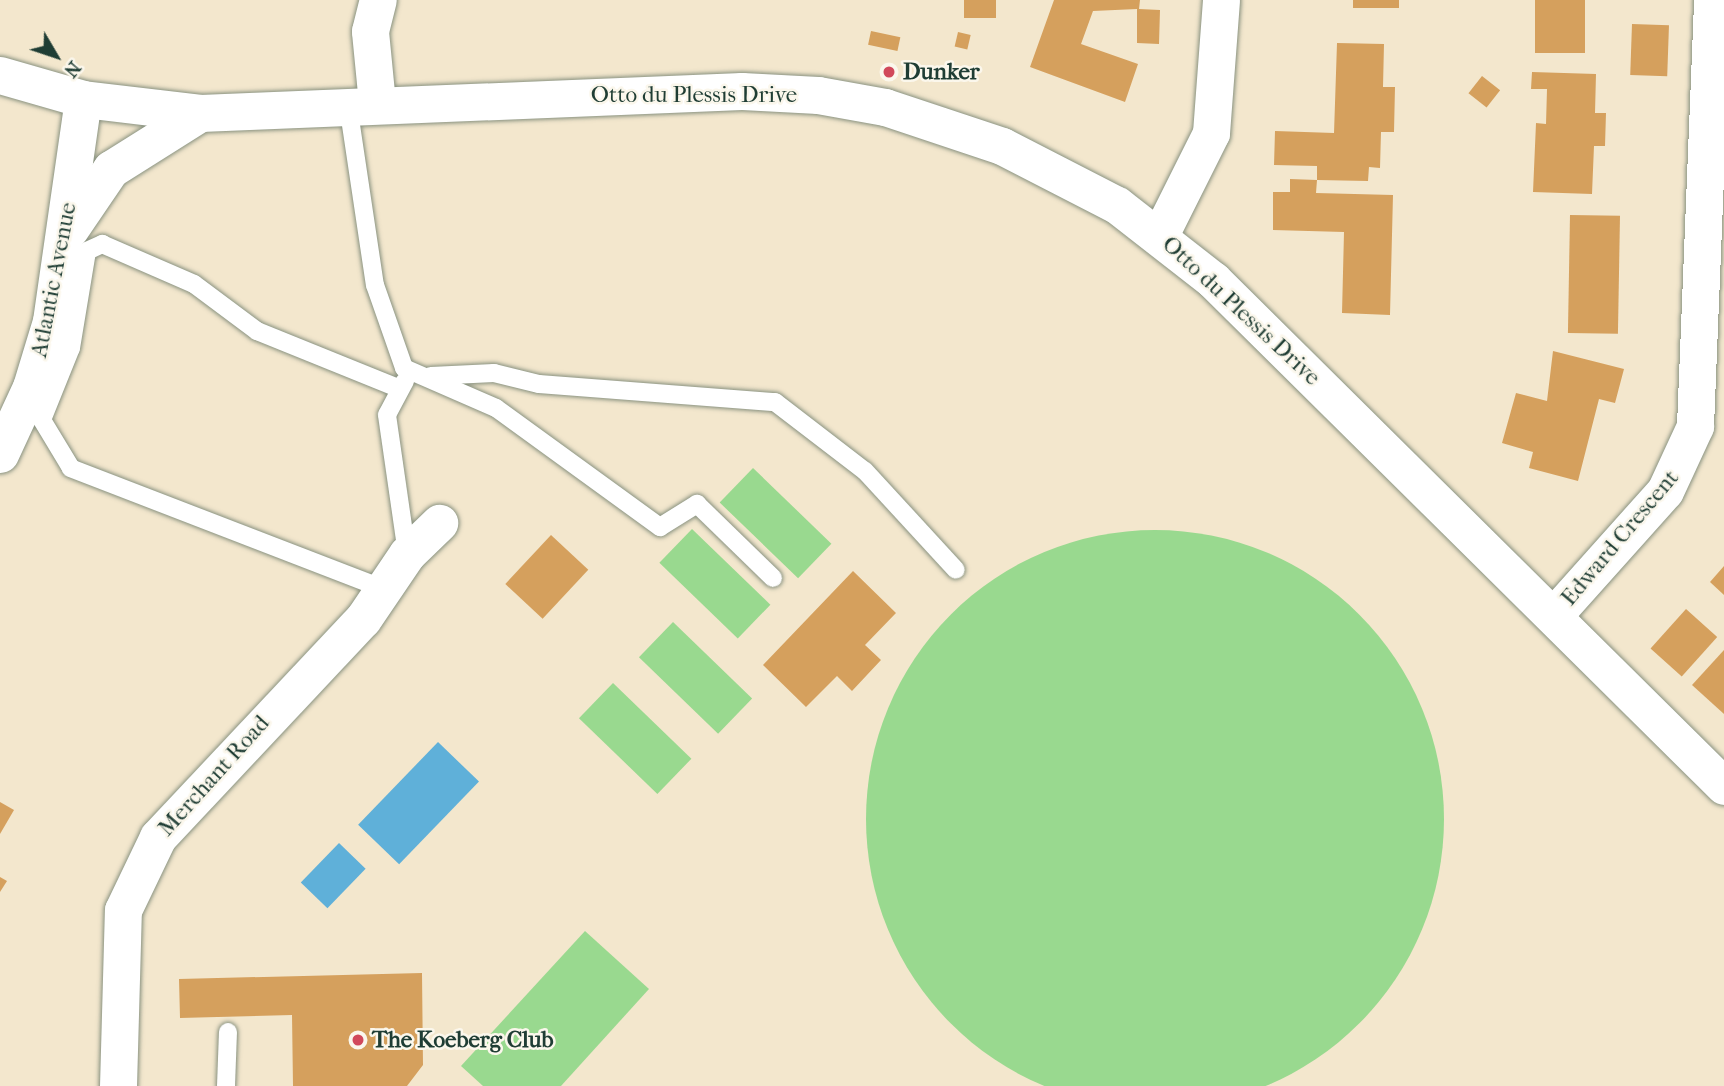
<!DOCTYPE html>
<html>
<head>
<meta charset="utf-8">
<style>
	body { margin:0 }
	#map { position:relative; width:1724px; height:1086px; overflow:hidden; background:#f3e7cd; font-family:"IM FELL French Canon",serif }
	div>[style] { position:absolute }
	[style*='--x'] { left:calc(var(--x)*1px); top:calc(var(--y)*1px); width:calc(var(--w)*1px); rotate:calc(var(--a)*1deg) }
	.green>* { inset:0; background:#99d98f; transform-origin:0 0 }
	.round { border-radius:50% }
	.water>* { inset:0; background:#5fb0d9; transform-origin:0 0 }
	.building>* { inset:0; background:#d5a05d; transform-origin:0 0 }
	.roads { filter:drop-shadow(0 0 2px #899280) drop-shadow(0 0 2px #899280) }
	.service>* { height:18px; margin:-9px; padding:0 9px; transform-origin:9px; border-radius:9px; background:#fff }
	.minor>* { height:37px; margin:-18.5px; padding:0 18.5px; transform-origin:18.5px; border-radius:18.5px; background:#fff }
	.dots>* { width:19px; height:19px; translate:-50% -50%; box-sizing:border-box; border:4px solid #fbf7ec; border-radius:50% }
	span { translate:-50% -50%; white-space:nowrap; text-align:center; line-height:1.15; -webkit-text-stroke:5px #fbf7ec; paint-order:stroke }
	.poi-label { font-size:23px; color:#1f3d34; font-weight:700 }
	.left { translate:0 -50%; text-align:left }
	.street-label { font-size:23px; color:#1f3d34 }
	.north { position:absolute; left:21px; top:21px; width:70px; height:70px; -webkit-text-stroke:5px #fbf7ec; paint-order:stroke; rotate:129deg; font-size:19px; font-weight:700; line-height:28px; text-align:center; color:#1f3d34 }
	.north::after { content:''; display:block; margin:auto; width:24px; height:32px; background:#1f3d34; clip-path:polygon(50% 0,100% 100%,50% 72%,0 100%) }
</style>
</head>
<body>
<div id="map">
	<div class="green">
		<i style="left:753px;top:468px;width:109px;height:48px;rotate:44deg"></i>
		<i style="left:692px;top:529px;width:109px;height:47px;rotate:44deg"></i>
		<i class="round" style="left:866px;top:530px;width:578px;height:578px"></i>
		<i style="left:673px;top:622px;width:110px;height:49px;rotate:44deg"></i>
		<i style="left:613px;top:683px;width:109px;height:49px;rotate:44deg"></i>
		<i style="clip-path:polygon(585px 931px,649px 989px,561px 1086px,483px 1086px,461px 1066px)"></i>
	</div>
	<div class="water">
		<i style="left:438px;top:742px;width:57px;height:115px;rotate:44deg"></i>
		<i style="left:339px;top:843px;width:37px;height:55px;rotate:44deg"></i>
	</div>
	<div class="building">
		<i style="left:964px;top:0;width:32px;height:18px"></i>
		<i style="clip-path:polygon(1054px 0,1140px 0,1139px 9px,1160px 10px,1159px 44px,1137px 43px,1137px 9px,1093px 11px,1081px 44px,1138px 64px,1125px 102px,1030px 67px)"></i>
		<i style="left:1353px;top:0;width:46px;height:8px"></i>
		<i style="left:1535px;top:0;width:50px;height:53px"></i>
		<i style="left:1632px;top:24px;width:37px;height:51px;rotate:2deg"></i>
		<i style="left:871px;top:31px;width:30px;height:14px;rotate:12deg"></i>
		<i style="left:958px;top:32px;width:13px;height:15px;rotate:13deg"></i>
		<i style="clip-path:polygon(1337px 43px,1384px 44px,1383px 87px,1395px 87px,1394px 132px,1381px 132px,1380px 168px,1369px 167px,1368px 181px,1317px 180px,1316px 193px,1393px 195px,1390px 315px,1342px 313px,1344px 232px,1273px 230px,1273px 192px,1290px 192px,1290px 179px,1317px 180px,1317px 166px,1274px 165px,1275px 131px,1334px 133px)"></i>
		<i style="clip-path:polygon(1532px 72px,1596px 74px,1595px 113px,1606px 113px,1605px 146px,1594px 146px,1592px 194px,1533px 192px,1536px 123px,1546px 124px,1547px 89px,1531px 89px)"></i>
		<i style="left:1482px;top:76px;width:23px;height:22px;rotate:38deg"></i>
		<i style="left:1570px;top:215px;width:50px;height:118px;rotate:1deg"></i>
		<i style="clip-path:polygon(1553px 351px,1624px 369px,1615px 403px,1599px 399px,1578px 481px,1529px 468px,1533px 452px,1502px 443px,1516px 393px,1547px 401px)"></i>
		<i style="left:551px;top:535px;width:51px;height:67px;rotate:43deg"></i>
		<i style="clip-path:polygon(1724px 566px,1724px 595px,1710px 582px)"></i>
		<i style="clip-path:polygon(853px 571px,896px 613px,865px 645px,881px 660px,852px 691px,837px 676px,806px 707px,763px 665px)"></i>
		<i style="left:1686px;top:609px;width:42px;height:53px;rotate:42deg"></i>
		<i style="clip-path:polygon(1724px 650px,1724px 714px,1692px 685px)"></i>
		<i style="clip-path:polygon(0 802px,14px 810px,0 834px)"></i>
		<i style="clip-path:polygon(0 877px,7px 881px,0 892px)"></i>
		<i style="clip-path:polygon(422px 973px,423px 1065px,407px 1086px,293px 1086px,292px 1015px,180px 1018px,179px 979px)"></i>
	</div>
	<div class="roads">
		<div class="service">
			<i style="--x:348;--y:105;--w:182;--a:81.5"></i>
			<i style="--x:375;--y:285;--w:88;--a:70.7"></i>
			<i style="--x:404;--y:368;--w:100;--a:23.5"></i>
			<i style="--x:496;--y:408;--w:203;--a:36"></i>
			<i style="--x:660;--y:527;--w:44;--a:-31.9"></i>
			<i style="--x:697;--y:504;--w:106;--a:44.2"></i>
			<i style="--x:431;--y:376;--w:63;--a:-2.7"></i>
			<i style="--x:494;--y:373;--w:46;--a:13.7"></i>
			<i style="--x:539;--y:384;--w:237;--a:4.4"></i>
			<i style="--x:775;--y:402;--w:113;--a:37.5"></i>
			<i style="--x:865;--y:471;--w:134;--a:47.4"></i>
			<i style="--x:405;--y:381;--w:38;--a:118"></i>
			<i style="--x:387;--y:415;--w:139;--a:81.8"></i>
			<i style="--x:384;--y:589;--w:336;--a:-158.9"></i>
			<i style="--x:71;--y:468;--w:56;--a:-121.1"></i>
			<i style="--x:42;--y:420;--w:78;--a:-68.1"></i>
			<i style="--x:71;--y:348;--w:98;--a:-80.6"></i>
			<i style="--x:87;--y:251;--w:17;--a:-25"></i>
			<i style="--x:102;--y:244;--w:100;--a:23.5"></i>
			<i style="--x:194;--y:284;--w:79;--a:36.7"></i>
			<i style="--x:257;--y:331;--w:152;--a:22"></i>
			<i style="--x:226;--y:1086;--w:54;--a:-87.9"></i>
		</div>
		<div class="minor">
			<i style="--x:0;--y:75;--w:86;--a:16.1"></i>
			<i style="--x:83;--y:99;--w:118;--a:6.8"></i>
			<i style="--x:200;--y:113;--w:542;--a:-2.32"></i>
			<i style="--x:742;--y:91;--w:76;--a:3"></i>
			<i style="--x:818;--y:95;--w:68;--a:10.2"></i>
			<i style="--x:885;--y:107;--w:123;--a:18.4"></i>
			<i style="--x:1002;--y:146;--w:129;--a:27.2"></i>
			<i style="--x:1117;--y:205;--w:122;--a:38"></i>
			<i style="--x:1213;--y:280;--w:719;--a:44.72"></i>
			<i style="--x:377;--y:103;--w:72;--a:-95.6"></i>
			<i style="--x:370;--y:31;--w:32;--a:-76"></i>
			<i style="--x:70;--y:229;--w:73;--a:-55.7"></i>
			<i style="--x:111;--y:169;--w:105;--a:-32.2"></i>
			<i style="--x:1160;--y:235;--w:114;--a:-63.4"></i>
			<i style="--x:1211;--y:133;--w:133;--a:-85.7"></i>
			<i style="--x:0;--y:454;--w:74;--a:-65.2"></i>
			<i style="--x:31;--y:387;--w:69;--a:-73.1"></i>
			<i style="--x:51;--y:321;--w:224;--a:-81.8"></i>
			<i style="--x:1554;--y:615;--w:166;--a:-48.2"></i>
			<i style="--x:1665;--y:491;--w:72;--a:-65.2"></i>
			<i style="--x:1695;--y:426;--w:426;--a:-87.7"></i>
			<i style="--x:118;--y:1086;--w:176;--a:-88.4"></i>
			<i style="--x:123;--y:910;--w:81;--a:-64.4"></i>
			<i style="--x:158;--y:837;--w:299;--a:-46.8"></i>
			<i style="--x:363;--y:619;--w:78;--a:-55.9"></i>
			<i style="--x:407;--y:554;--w:45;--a:-44.1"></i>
		</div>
	</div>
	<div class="dots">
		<i style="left:889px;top:72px;background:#d1495b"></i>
		<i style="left:358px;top:1040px;background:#d1495b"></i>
	</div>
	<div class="poi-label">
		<span class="left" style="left:903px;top:72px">Dunker</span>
		<span class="left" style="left:372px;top:1040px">The Koeberg Club</span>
	</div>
	<div class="street-label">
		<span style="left:694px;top:95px">Otto du Plessis Drive</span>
		<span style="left:54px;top:280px;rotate:-79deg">Atlantic Avenue</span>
		<span style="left:1241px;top:311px;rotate:43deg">Otto du Plessis Drive</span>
		<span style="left:1620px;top:538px;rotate:-50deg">Edward Crescent</span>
		<span style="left:214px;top:776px;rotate:-48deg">Merchant Road</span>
	</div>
	<div class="north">N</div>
</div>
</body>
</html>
